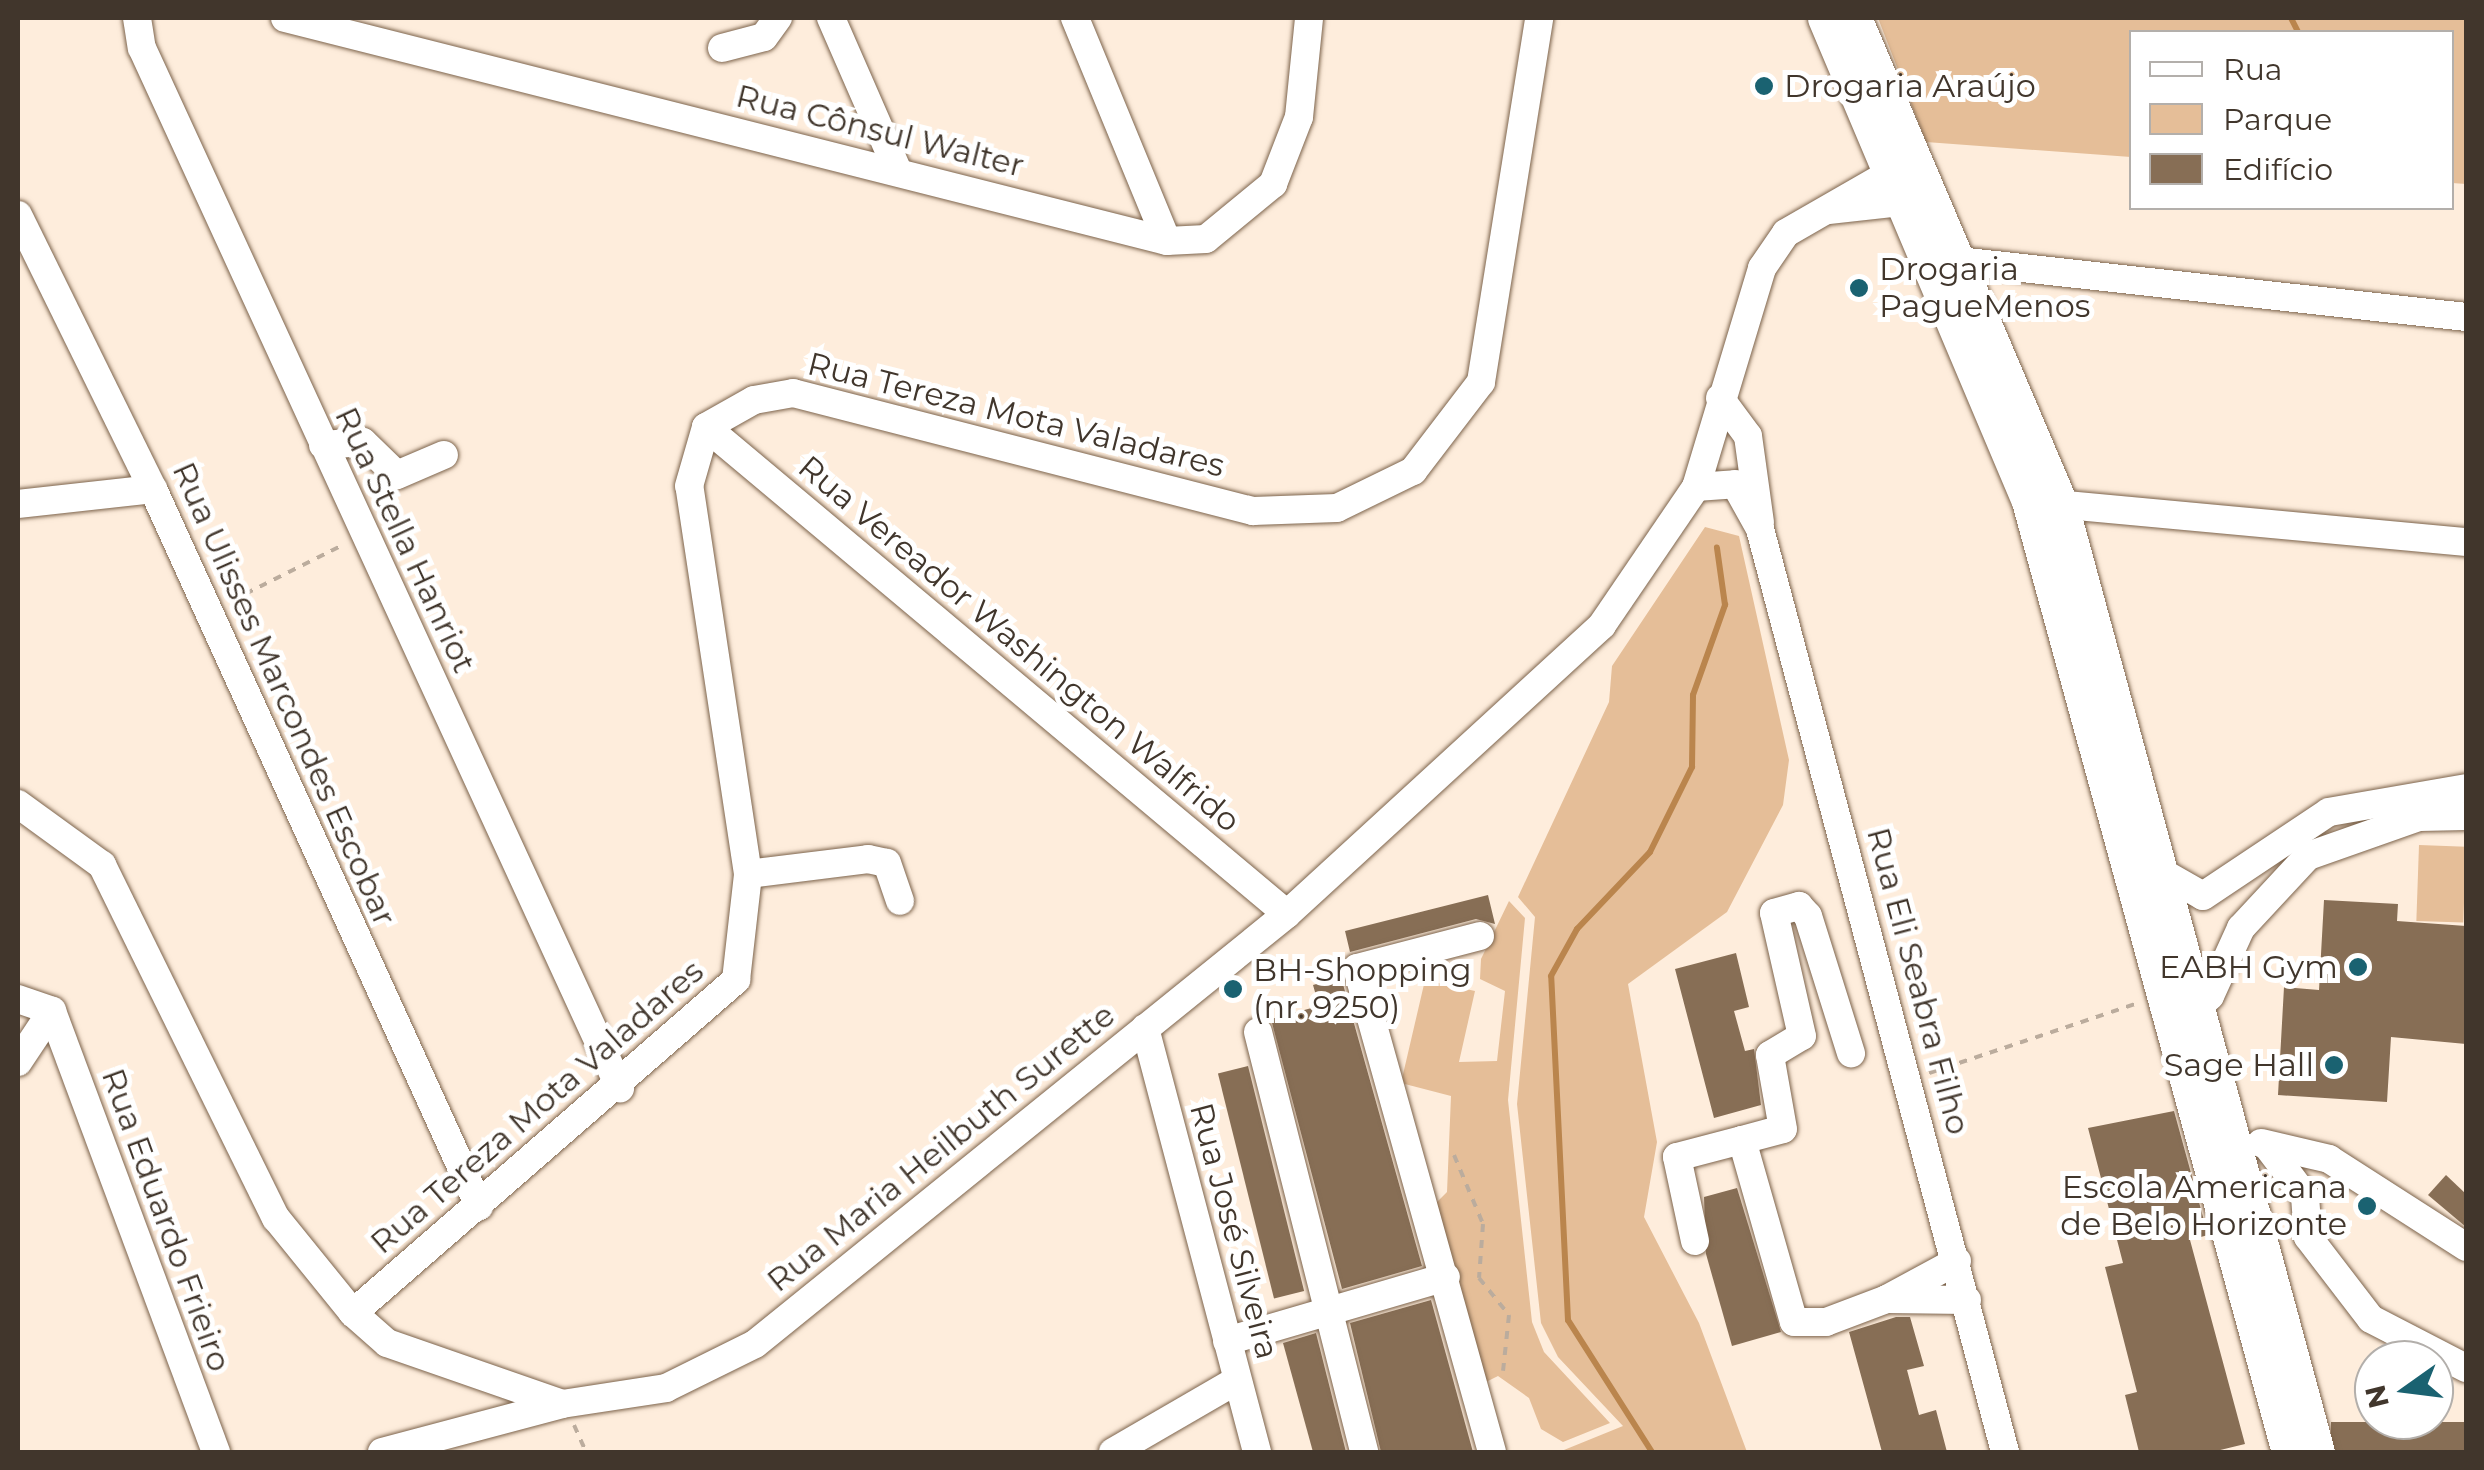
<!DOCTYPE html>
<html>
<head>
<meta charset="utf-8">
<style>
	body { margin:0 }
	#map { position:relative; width:2484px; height:1470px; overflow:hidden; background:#feeddc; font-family:Montserrat,sans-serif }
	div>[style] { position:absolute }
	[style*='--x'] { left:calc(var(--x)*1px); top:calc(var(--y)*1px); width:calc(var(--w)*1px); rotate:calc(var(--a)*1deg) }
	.green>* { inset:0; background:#e5be98; transform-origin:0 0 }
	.stream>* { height:6px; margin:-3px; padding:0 3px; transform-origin:3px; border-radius:3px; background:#ba854d }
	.building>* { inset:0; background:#876e55; transform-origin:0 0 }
	.path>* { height:4px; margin-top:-2px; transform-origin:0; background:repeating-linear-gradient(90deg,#bbac9d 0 8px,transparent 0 16px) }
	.roads { filter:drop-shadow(0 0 2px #7c634b) drop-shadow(0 0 2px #7c634b) }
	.minor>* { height:28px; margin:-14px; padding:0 14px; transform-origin:14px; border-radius:14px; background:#fff }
	.major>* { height:35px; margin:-17.5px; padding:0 17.5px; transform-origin:17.5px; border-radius:17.5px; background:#fff }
	.dots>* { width:28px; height:28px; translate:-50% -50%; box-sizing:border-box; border:5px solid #fff; border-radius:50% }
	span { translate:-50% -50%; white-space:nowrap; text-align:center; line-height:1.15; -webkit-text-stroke:10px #fff; paint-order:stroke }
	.poi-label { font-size:32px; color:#41362c }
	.left { translate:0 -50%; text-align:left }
	.right { translate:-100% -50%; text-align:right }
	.street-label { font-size:32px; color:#41362c }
	.frame { position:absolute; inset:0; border:20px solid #41362c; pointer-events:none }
	.legend { position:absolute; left:2129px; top:30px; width:325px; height:180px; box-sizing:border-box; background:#fff; border:2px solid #b3afab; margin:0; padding:12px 18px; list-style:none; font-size:30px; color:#41362c }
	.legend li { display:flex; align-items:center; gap:20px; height:50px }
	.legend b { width:50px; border:2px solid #b3afab }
	.north { position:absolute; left:2354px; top:1340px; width:100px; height:100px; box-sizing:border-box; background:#fff; border:2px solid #b3afab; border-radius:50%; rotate:256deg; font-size:28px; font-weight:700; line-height:40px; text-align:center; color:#41362c }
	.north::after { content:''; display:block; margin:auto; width:35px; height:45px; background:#1a6271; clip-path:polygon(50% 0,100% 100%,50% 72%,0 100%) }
</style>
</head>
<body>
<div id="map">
	<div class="green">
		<i style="clip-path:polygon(1878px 18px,2466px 18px,2466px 184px,2452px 183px,2452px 32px,2132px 32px,2131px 157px,1926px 142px)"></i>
		<i style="clip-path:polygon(1705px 527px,1739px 536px,1789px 760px,1783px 805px,1727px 912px,1628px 984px,1657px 1142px,1644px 1217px,1699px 1323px,1747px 1452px,1559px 1452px,1623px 1426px,1558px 1357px,1541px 1323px,1517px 1104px,1535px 917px,1518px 897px,1609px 702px,1612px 666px)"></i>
		<i style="left:2419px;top:845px;width:47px;height:76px;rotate:2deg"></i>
		<i style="clip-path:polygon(1509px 901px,1525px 918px,1508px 1100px,1532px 1322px,1544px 1352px,1610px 1423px,1563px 1442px,1541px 1429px,1529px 1398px,1498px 1376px,1484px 1383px,1435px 1204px,1447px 1192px,1451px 1096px,1401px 1083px,1425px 980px,1475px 991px,1459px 1062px,1497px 1061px,1505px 991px,1480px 979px,1481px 959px)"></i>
	</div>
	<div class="stream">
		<i style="--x:2291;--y:18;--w:16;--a:63"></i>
		<i style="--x:1652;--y:1452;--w:156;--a:-122.5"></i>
		<i style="--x:1568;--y:1320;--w:344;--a:-92.8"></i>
		<i style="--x:1551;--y:976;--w:54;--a:-61"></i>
		<i style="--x:1577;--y:929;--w:106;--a:-46.5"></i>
		<i style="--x:1650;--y:852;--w:95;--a:-63.7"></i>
		<i style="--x:1692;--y:767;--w:72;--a:-89.2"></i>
		<i style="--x:1693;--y:695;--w:96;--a:-70.4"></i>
		<i style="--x:1725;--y:605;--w:58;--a:-98"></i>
	</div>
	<div class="building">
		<i style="clip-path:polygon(1488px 895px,1495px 924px,1476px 919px,1350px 952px,1345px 931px)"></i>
		<i style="clip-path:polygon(2324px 900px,2398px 904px,2397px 921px,2466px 926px,2466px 1044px,2391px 1037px,2387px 1102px,2278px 1095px,2284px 987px,2319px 990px)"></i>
		<i style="clip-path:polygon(1736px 953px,1749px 1007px,1734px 1011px,1745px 1051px,1754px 1049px,1761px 1105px,1714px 1118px,1675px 969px)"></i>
		<i style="clip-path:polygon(1341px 977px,1422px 1266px,1342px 1289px,1271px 1019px,1319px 1006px,1313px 985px)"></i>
		<i style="left:1248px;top:1066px;width:232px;height:31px;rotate:76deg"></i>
		<i style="clip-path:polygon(2174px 1111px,2208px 1235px,2190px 1240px,2245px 1444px,2212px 1452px,2139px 1452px,2125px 1395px,2137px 1392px,2105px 1267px,2123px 1263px,2088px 1128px)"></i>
		<i style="clip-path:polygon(2446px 1175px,2466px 1194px,2466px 1227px,2428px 1195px)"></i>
		<i style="clip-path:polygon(1737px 1188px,1781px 1332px,1732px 1346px,1706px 1254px,1704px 1197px)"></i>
		<i style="clip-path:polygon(1431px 1300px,1473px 1452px,1381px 1452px,1350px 1323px)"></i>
		<i style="clip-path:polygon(1896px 1317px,1910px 1317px,1924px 1366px,1907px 1370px,1919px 1415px,1936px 1410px,1947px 1452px,1882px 1452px,1849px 1332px)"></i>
		<i style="clip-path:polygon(1316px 1333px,1346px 1452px,1313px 1452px,1283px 1343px)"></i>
		<i style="left:2466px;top:1422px;width:30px;height:135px;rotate:90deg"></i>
	</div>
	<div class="path">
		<i style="--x:231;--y:601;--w:125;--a:-26.6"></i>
		<i style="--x:1929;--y:1073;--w:220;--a:-18.5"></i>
		<i style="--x:1454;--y:1155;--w:75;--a:67.2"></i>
		<i style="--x:1483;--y:1224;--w:54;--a:94.2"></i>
		<i style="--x:1479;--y:1278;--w:48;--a:51"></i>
		<i style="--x:1509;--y:1315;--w:56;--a:96.1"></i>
		<i style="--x:574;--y:1425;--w:30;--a:66"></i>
	</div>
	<div class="roads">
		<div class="minor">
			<i style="--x:137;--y:18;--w:30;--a:81"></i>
			<i style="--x:142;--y:48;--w:1145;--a:65.32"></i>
			<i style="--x:285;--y:18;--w:910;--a:14.19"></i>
			<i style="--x:1167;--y:241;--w:39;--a:-3"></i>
			<i style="--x:1206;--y:239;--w:87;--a:-39.4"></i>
			<i style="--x:1273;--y:184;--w:72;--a:-68.8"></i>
			<i style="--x:1299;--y:117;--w:100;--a:-84.2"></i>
			<i style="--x:831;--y:18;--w:167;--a:66.4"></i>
			<i style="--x:1075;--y:18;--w:241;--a:67.6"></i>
			<i style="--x:722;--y:48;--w:43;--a:-14.7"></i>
			<i style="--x:764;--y:37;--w:24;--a:-54"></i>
			<i style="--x:1829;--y:210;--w:92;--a:-6.3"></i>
			<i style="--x:18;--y:215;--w:305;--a:63.8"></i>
			<i style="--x:153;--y:489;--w:788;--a:65.55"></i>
			<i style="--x:1959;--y:261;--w:510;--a:6.3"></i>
			<i style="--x:1720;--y:398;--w:47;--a:53.6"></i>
			<i style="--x:1748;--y:436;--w:87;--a:82.1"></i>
			<i style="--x:706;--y:427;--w:758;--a:39.97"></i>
			<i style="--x:323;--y:445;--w:40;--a:-4.3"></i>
			<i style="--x:363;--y:442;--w:47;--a:44.1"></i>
			<i style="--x:397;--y:475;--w:51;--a:-23.1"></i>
			<i style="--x:1696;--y:487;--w:39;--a:-4"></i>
			<i style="--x:1735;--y:484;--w:51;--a:60.9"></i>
			<i style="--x:1760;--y:529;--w:955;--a:75.13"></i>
			<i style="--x:2045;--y:503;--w:423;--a:5.3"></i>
			<i style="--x:18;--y:504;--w:136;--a:-6.3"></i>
			<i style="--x:18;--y:804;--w:104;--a:36"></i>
			<i style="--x:102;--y:865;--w:394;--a:63.8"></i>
			<i style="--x:276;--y:1218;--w:122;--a:51"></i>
			<i style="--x:353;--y:1313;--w:45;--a:41.4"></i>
			<i style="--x:387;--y:1343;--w:185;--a:19.2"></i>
			<i style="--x:562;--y:1404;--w:105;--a:-8.7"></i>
			<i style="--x:666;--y:1388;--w:99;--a:-26.3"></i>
			<i style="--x:755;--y:1344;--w:684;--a:-38.95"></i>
			<i style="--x:1287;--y:914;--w:427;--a:-42.5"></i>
			<i style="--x:1602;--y:625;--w:167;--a:-55.7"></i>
			<i style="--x:1696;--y:487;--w:229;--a:-73.2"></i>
			<i style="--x:1762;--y:268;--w:42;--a:-55.6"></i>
			<i style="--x:1786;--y:233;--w:116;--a:-29.9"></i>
			<i style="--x:2161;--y:872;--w:48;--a:29.7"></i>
			<i style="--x:2203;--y:896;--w:151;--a:-33.7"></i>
			<i style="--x:2329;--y:812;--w:139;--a:-9.9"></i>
			<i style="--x:748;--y:874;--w:121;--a:-7.1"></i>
			<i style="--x:868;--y:859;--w:19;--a:12"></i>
			<i style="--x:887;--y:863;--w:40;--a:71.1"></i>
			<i style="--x:1480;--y:936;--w:127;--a:165.4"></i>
			<i style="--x:1357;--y:968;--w:502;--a:74.41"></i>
			<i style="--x:18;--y:999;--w:36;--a:19"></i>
			<i style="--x:2181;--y:1005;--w:16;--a:15"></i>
			<i style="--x:2196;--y:1009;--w:19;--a:-43"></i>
			<i style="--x:2210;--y:996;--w:75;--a:-65.5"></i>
			<i style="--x:2241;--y:928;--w:98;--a:-47.1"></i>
			<i style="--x:2308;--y:856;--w:118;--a:-19.4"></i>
			<i style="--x:2419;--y:817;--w:47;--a:-1.2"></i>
			<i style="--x:52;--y:1011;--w:471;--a:69.6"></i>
			<i style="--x:1145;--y:1028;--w:439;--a:75.2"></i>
			<i style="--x:1258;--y:1032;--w:433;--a:75.8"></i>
			<i style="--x:18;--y:1062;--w:61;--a:-56.3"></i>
			<i style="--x:1742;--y:1140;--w:42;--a:-15"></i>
			<i style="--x:1783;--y:1129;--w:75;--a:-100"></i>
			<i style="--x:1770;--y:1055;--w:37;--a:-31"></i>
			<i style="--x:1802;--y:1036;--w:126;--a:-102.8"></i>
			<i style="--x:1774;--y:913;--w:26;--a:-16"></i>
			<i style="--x:1799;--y:906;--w:13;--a:48"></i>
			<i style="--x:1808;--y:916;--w:144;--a:72.6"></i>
			<i style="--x:2261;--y:1143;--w:70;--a:13.2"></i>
			<i style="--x:2329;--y:1159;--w:163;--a:32.7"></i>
			<i style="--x:2268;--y:1147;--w:61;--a:52.9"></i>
			<i style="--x:2305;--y:1196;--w:41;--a:85.8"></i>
			<i style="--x:2308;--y:1237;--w:103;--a:52.5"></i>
			<i style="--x:2371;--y:1319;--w:107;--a:27.3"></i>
			<i style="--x:1695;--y:1241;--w:86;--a:-102.1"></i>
			<i style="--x:1677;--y:1157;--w:67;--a:-14.7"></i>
			<i style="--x:1742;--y:1140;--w:189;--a:74.1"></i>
			<i style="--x:1794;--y:1322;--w:32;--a:0"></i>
			<i style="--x:1826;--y:1322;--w:65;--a:-20.7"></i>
			<i style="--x:1957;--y:1261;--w:80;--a:151.5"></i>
			<i style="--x:1887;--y:1299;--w:80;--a:0.7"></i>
			<i style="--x:353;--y:1313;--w:508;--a:-41.01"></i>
			<i style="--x:736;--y:980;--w:107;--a:-83.5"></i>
			<i style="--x:748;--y:874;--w:392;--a:-98.6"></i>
			<i style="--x:689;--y:486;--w:61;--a:-73.9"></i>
			<i style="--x:706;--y:427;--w:55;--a:-29.4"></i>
			<i style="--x:754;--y:400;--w:40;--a:-10"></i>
			<i style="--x:793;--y:393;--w:475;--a:14.4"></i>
			<i style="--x:1253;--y:511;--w:84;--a:-2"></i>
			<i style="--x:1337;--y:508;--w:85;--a:-26"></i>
			<i style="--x:1413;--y:471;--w:112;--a:-52.6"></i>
			<i style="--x:1481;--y:382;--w:369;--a:-80.9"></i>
			<i style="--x:1227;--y:1341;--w:228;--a:-16.3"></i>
			<i style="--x:382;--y:1452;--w:186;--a:-14.9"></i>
			<i style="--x:1113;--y:1452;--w:143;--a:-30.1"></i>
		</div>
		<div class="major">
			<i style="--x:1825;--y:18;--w:524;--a:67.1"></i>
			<i style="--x:2029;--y:501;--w:986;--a:74.71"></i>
			<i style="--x:1854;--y:18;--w:530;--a:67.01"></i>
			<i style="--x:2061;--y:506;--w:980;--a:74.86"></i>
		</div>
	</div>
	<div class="dots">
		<i style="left:1764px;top:86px;background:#1a6271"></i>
		<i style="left:1859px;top:288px;background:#1a6271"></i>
		<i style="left:2358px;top:967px;background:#1a6271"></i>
		<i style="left:1233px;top:989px;background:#1a6271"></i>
		<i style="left:2334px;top:1065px;background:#1a6271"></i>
		<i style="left:2367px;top:1206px;background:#1a6271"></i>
	</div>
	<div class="poi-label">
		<span class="left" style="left:1784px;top:86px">Drogaria Araújo</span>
		<span class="left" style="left:1879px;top:288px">Drogaria<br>PagueMenos</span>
		<span class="right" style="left:2338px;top:967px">EABH Gym</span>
		<span class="left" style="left:1253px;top:989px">BH-Shopping<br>(nr. 9250)</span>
		<span class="right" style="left:2314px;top:1065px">Sage Hall</span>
		<span class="right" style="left:2347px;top:1206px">Escola Americana<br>de Belo Horizonte</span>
	</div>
	<div class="street-label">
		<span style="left:880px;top:131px;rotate:14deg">Rua Cônsul Walter</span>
		<span style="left:1016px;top:415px;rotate:14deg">Rua Tereza Mota Valadares</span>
		<span style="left:405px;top:540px;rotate:65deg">Rua Stella Hanriot</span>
		<span style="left:1019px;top:644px;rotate:40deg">Rua Vereador Washington Walfrido</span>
		<span style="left:284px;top:694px;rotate:66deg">Rua Ulisses Marcondes Escobar</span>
		<span style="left:1918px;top:981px;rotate:75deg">Rua Eli Seabra Filho</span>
		<span style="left:537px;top:1107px;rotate:-41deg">Rua Tereza Mota Valadares</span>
		<span style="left:941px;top:1148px;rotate:-39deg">Rua Maria Heilbuth Surette</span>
		<span style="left:166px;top:1220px;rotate:70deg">Rua Eduardo Frieiro</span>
		<span style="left:1234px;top:1231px;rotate:75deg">Rua José Silveira</span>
	</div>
	<div class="frame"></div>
	<ul class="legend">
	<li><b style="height:12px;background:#fff"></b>Rua</li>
	<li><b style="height:28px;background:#e5be98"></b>Parque</li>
	<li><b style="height:28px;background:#876e55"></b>Edifício</li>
	</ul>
	<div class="north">N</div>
</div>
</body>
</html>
